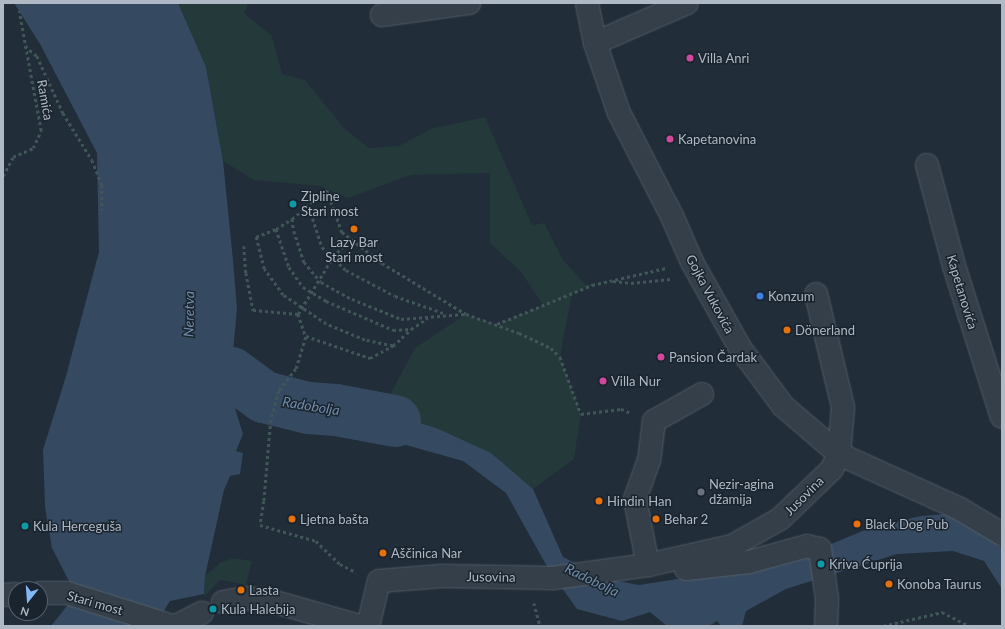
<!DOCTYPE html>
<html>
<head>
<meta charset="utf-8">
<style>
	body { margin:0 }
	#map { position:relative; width:1005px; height:629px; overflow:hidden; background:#212d39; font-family:Lato,sans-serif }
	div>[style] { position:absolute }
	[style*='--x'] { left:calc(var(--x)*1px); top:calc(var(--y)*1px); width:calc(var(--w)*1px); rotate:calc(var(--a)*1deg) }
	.green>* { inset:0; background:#23393a }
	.water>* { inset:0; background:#354a60 }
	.river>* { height:52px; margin:-26px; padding:0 26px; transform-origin:26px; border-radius:26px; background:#354a60 }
	.path>* { height:2.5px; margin-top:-1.25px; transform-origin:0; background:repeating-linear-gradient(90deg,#405657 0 3px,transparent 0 6px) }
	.roads { filter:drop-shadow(0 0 1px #525c67) drop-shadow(0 0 1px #525c67) }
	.minor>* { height:22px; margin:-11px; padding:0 11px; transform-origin:11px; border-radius:11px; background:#343f49 }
	.dots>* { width:11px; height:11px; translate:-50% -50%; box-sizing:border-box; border:2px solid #1a242e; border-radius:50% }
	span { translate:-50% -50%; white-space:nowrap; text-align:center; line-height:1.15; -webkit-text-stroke:3px #1a242e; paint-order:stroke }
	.poi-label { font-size:13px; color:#afb9c6 }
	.left { translate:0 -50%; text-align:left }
	.street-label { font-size:13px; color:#afb9c6 }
	.water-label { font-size:14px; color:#708caa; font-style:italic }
	.frame { position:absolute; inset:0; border:4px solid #afb9c6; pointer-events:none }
	.north { position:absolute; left:8px; top:581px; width:40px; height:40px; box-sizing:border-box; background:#1a242e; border:1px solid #56606b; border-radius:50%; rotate:197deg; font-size:11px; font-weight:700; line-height:16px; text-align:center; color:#afb9c6 }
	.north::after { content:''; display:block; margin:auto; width:14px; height:18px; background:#82b8f8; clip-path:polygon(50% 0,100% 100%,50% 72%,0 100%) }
</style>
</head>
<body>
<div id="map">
	<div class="green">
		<i style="clip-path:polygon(178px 3px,248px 3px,244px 13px,272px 36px,282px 74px,305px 80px,344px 128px,369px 148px,399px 146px,430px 129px,485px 117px,532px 225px,544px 223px,563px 260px,585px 284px,592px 285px,572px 294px,560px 357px,581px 414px,574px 459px,533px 489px,491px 453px,393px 415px,361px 413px,324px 404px,325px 401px,386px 402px,415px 348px,466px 314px,497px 324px,543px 305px,521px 272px,490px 243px,490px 173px,411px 175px,348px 198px,320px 186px,254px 180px,223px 161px,206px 67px)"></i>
		<i style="clip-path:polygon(234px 558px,252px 561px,246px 585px,220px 580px,204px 597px,205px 576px,221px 562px)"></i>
	</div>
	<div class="water">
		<i style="clip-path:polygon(14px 3px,178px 3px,206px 67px,223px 161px,233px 260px,237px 309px,231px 373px,240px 386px,233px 402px,243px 434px,236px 451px,243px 453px,240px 474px,230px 476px,224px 490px,205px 576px,204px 594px,170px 601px,155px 626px,51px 626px,67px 606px,70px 583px,52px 548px,45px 507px,43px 450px,66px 376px,99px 252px,97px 153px,40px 44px)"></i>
		<i style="clip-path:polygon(324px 404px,361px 413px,393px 415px,436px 428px,491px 453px,533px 489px,563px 557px,608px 579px,639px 585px,697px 576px,824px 547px,872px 527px,921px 516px,946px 514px,975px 528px,1002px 548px,1002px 589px,984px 561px,953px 551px,897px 554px,786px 589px,746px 611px,742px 626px,721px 626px,717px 621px,709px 626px,667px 626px,650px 612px,622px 621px,577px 609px,549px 570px,506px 493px,463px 461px,388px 440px,358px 421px,323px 410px)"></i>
	</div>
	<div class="river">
		<i style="--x:189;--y:373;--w:42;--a:0"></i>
		<i style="--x:231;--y:373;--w:41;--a:36"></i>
		<i style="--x:264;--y:397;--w:45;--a:14"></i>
		<i style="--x:308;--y:408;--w:28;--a:4"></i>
		<i style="--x:336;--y:410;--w:60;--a:10.6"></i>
	</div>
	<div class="path">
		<i style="--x:25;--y:46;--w:16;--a:40"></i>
		<i style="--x:37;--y:56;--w:63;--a:65.5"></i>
		<i style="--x:63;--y:113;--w:55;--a:58.3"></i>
		<i style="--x:92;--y:160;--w:27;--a:68"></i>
		<i style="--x:102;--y:185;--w:25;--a:90"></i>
		<i style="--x:3;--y:176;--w:21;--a:-62"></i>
		<i style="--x:13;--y:157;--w:22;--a:-24"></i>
		<i style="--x:33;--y:148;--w:19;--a:-65"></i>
		<i style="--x:41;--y:131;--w:122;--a:-100.4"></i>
		<i style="--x:309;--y:207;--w:42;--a:72"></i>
		<i style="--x:322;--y:247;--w:33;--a:44"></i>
		<i style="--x:346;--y:270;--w:55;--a:28"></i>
		<i style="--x:395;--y:296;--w:54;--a:19.4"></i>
		<i style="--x:292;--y:219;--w:12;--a:81"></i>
		<i style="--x:294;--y:231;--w:33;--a:72"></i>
		<i style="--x:304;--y:262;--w:26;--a:50"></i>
		<i style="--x:321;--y:282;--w:35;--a:29"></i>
		<i style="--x:352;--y:299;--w:53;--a:22.2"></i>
		<i style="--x:401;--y:319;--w:64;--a:-4.5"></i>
		<i style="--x:276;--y:229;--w:40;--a:71.1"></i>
		<i style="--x:289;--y:267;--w:24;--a:55"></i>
		<i style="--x:303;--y:287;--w:27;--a:31"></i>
		<i style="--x:326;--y:301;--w:73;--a:23.4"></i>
		<i style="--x:393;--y:330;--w:18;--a:-3"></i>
		<i style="--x:244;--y:246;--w:27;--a:86"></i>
		<i style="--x:246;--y:273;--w:38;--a:79"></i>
		<i style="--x:253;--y:310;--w:45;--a:5.1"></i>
		<i style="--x:298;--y:314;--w:24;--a:71"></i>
		<i style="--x:306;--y:337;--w:34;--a:107"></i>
		<i style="--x:296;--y:369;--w:28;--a:128"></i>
		<i style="--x:279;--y:391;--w:30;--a:105"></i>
		<i style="--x:271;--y:420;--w:81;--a:94.9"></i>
		<i style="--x:264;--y:501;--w:24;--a:99"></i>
		<i style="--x:260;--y:525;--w:58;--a:15.9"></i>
		<i style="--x:316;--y:541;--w:33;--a:44"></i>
		<i style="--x:340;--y:564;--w:18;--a:27"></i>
		<i style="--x:613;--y:281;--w:18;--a:6"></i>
		<i style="--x:631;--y:283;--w:40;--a:-5.7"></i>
		<i style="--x:298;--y:314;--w:67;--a:-58.4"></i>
		<i style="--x:333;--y:257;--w:25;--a:-47"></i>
		<i style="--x:497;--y:324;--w:103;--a:-22.3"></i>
		<i style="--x:592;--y:285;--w:76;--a:-12.9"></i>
		<i style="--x:306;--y:336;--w:68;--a:19"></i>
		<i style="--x:370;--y:358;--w:26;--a:-28"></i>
		<i style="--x:393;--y:346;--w:25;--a:-43"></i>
		<i style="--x:411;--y:329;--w:20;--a:-33"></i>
		<i style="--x:393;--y:346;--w:29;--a:-168"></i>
		<i style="--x:365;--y:340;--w:42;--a:-157.7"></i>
		<i style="--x:326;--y:324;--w:52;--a:-146"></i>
		<i style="--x:283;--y:295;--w:32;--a:-126"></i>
		<i style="--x:264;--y:269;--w:33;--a:-104"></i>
		<i style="--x:256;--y:237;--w:22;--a:-22"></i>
		<i style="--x:276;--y:229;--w:19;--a:-32"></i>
		<i style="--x:292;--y:219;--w:45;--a:-39.6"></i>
		<i style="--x:327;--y:190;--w:45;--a:70.3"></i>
		<i style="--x:342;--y:232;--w:51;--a:37.8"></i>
		<i style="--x:382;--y:263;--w:98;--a:31.3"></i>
		<i style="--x:466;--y:314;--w:56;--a:19.7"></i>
		<i style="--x:519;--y:333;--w:35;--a:25"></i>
		<i style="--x:551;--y:348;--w:13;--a:45"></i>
		<i style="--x:560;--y:357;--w:61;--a:69.8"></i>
		<i style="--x:581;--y:414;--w:40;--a:-7.1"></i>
		<i style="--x:621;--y:409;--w:11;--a:22"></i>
		<i style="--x:534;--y:603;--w:24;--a:75"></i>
		<i style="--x:883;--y:626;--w:61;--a:-13.3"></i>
		<i style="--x:942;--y:612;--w:31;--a:27"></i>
	</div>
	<div class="roads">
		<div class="minor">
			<i style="--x:587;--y:3;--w:41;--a:78.7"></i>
			<i style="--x:595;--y:43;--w:74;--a:71.1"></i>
			<i style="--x:619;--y:113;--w:116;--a:62.8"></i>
			<i style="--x:672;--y:216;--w:50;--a:66.5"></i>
			<i style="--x:692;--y:262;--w:98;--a:60.8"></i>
			<i style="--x:740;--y:348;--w:72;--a:53.4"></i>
			<i style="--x:783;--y:406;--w:74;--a:40.6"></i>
			<i style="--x:839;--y:454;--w:133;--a:24.4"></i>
			<i style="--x:960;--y:509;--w:49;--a:30.8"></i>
			<i style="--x:382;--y:15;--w:88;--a:-7.9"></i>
			<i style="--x:595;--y:43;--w:100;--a:-23.5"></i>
			<i style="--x:927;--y:165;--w:105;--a:75"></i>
			<i style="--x:954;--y:266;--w:158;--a:72.4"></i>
			<i style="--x:702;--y:394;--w:55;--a:150.6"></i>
			<i style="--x:654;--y:421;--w:39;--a:97"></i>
			<i style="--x:649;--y:460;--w:41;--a:109.7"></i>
			<i style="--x:635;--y:499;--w:67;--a:78.9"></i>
			<i style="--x:648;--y:565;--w:86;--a:-12.7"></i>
			<i style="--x:732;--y:546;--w:55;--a:-29.4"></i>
			<i style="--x:780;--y:519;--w:72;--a:-43.9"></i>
			<i style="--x:832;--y:469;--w:17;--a:-65"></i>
			<i style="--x:839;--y:454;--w:47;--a:-85.1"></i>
			<i style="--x:843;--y:407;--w:116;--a:-103.4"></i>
			<i style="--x:686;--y:569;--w:63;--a:-6.3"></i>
			<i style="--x:749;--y:562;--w:60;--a:-15.4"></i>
			<i style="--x:807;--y:546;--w:13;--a:13"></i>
			<i style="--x:820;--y:549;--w:50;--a:82"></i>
			<i style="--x:827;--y:599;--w:27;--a:92"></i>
			<i style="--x:40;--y:593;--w:27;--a:0"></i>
			<i style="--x:67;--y:593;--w:110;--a:17.4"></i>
			<i style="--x:3;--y:595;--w:13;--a:-4"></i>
			<i style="--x:223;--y:602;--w:22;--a:-10"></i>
			<i style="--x:245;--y:598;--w:30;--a:8"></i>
			<i style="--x:275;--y:602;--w:87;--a:15.9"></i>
			<i style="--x:176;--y:626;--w:29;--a:-27"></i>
			<i style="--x:368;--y:626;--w:46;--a:-76.3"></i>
			<i style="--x:379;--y:581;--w:63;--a:-4.5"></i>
			<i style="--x:442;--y:576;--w:111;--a:1"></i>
			<i style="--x:553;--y:578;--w:96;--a:-7.8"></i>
		</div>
	</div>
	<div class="dots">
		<i style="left:690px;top:58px;background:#d1479c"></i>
		<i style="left:670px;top:139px;background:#d1479c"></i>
		<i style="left:293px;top:204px;background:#0f9aa8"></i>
		<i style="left:354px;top:229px;background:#e8710a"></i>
		<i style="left:760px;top:296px;background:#3f7fe0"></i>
		<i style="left:787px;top:330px;background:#e8710a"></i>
		<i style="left:661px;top:357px;background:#d1479c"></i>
		<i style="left:603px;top:381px;background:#d1479c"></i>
		<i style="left:701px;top:492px;background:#6b7280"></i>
		<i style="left:599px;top:501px;background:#e8710a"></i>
		<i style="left:292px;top:519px;background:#e8710a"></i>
		<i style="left:656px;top:519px;background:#e8710a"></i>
		<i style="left:857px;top:524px;background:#e8710a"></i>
		<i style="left:25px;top:526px;background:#0f9aa8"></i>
		<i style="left:383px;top:553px;background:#e8710a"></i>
		<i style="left:821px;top:564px;background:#0f9aa8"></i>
		<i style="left:889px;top:584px;background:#e8710a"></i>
		<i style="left:241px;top:590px;background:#e8710a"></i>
		<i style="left:213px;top:609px;background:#0f9aa8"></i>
	</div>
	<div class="poi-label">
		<span class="left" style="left:698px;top:58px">Villa Anri</span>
		<span class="left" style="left:678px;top:139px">Kapetanovina</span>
		<span class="left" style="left:301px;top:204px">Zipline<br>Stari most</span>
		<span style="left:354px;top:250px">Lazy Bar<br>Stari most</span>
		<span class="left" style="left:768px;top:296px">Konzum</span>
		<span class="left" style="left:795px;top:330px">Dönerland</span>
		<span class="left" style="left:669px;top:357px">Pansion Čardak</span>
		<span class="left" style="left:611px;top:381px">Villa Nur</span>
		<span class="left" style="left:709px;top:492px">Nezir-agina<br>džamija</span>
		<span class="left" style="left:607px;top:501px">Hindin Han</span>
		<span class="left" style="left:300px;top:519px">Ljetna bašta</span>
		<span class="left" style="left:664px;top:519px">Behar 2</span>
		<span class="left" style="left:865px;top:524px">Black Dog Pub</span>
		<span class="left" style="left:33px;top:526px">Kula Herceguša</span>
		<span class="left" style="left:391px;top:553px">Aščinica Nar</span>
		<span class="left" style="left:829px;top:564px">Kriva Ćuprija</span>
		<span class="left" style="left:897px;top:584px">Konoba Taurus</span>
		<span class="left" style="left:249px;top:590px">Lasta</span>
		<span class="left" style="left:221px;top:609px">Kula Halebija</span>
	</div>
	<div class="street-label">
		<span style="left:45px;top:100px;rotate:80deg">Ramića</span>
		<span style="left:962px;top:292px;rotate:73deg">Kapetanovića</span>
		<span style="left:710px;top:294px;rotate:62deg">Gojka Vukovića</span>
		<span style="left:804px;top:496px;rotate:-45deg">Jusovina</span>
		<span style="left:491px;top:577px;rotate:1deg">Jusovina</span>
		<span style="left:95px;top:603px;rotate:16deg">Stari most</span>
	</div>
	<div class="water-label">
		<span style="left:189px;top:314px;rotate:-89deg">Neretva</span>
		<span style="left:311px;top:406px;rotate:9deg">Radobolja</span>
		<span style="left:592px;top:580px;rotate:26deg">Radobolja</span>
	</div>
	<div class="frame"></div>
	<div class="north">N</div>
</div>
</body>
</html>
